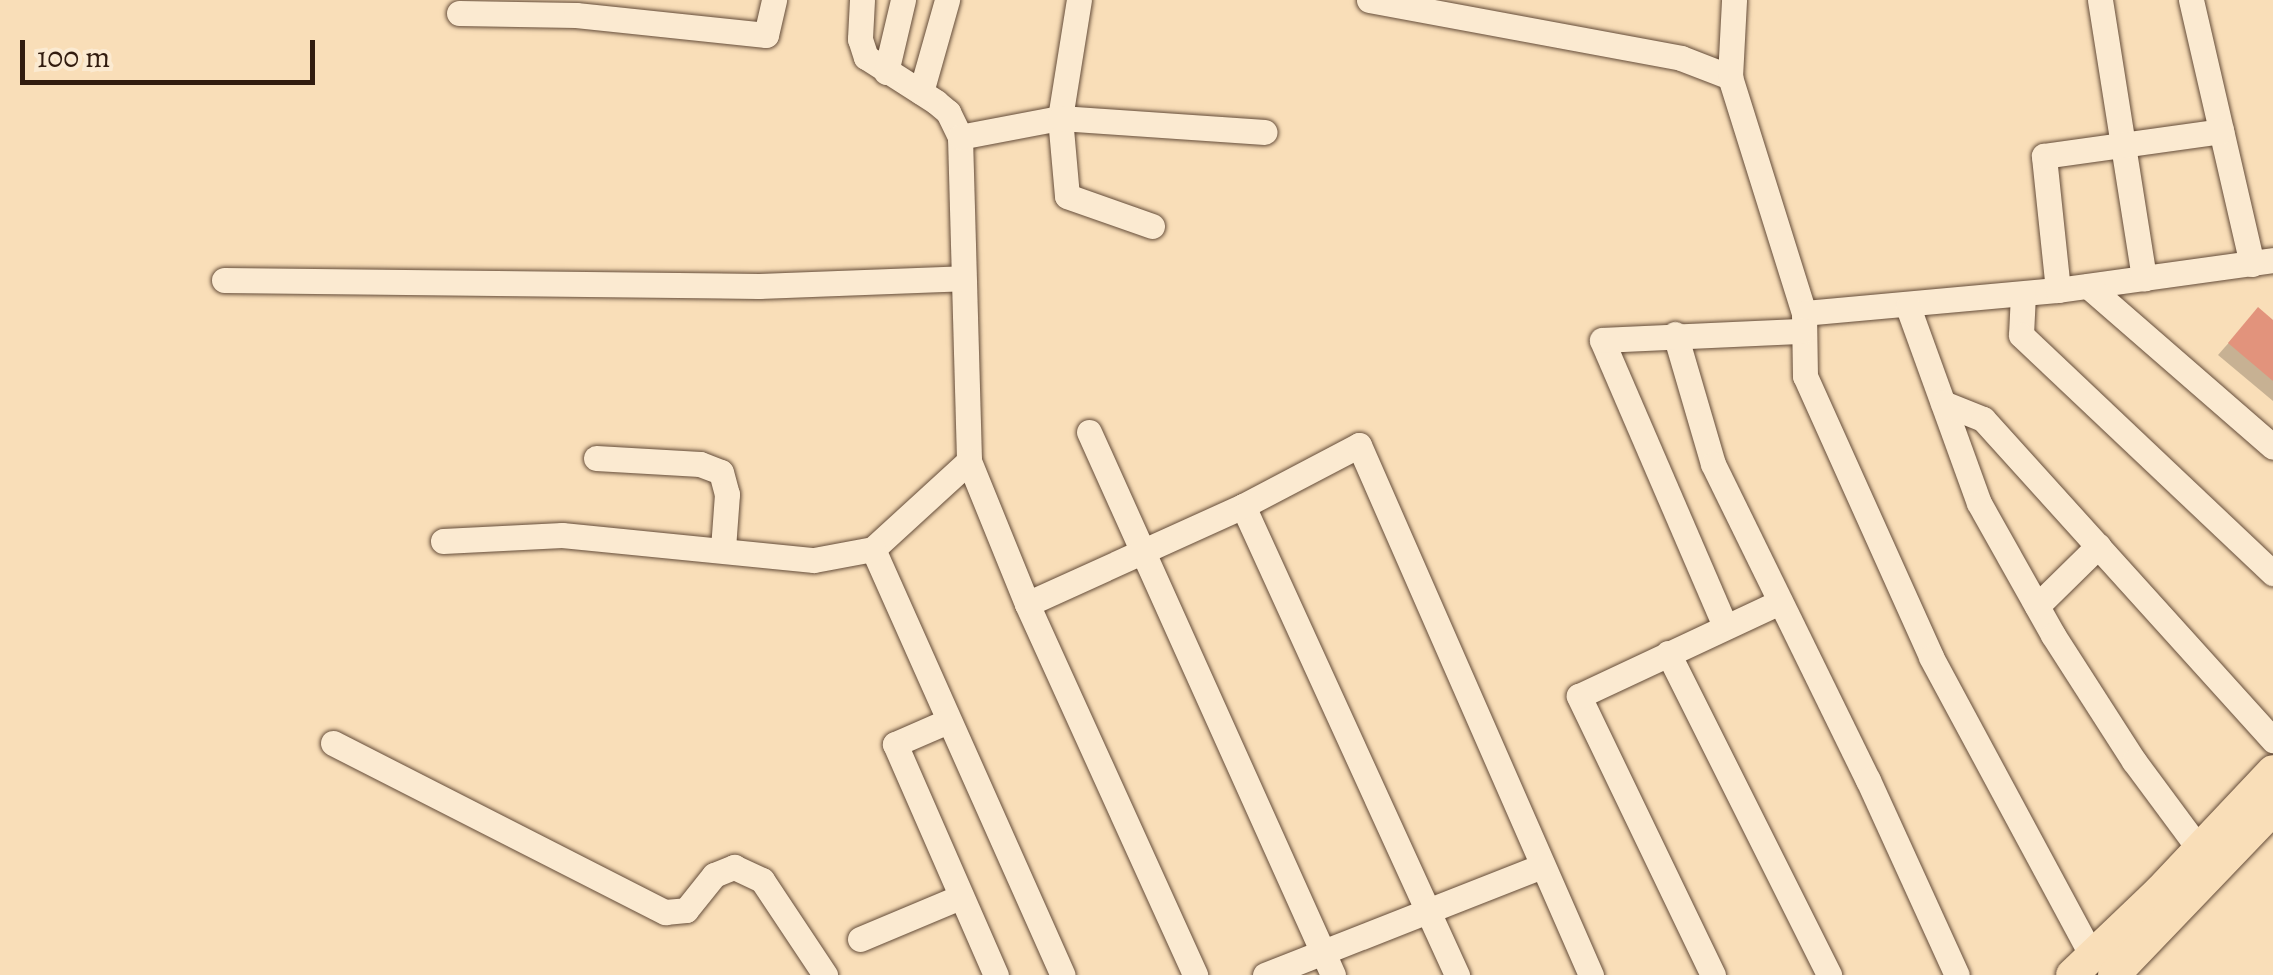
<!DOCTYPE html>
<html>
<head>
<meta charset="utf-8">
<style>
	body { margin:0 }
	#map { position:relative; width:2273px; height:975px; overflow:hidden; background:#f9deb8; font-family:Alegreya,serif }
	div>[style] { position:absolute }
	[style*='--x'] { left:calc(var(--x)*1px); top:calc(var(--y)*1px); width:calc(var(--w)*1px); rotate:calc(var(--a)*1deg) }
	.shadow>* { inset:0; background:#0003 }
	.building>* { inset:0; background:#e2937c }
	.roads { filter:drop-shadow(0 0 2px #644c39) drop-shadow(0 0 2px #644c39) }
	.minor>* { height:25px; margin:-12.5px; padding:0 12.5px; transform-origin:12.5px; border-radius:12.5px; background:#fbead1 }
	.major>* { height:32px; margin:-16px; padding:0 16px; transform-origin:16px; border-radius:16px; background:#f9deb8 }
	span { translate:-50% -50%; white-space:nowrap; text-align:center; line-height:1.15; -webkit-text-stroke:8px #fbead1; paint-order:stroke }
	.scale { position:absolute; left:20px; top:40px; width:295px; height:45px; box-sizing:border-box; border:5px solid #321c0f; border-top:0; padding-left:12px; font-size:30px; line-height:35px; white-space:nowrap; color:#321c0f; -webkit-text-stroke:8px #fbead1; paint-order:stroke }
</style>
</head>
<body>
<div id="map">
	<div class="shadow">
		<i style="clip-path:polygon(2247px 322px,2273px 323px,2273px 401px,2218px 355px)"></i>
	</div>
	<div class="building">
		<i style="clip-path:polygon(2258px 307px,2273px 320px,2273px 381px,2228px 343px)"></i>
	</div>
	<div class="roads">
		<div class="minor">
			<i style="--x:862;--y:0;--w:39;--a:93"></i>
			<i style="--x:860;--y:39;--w:19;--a:72"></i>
			<i style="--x:866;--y:57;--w:83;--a:32.7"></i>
			<i style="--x:936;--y:102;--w:16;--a:40"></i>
			<i style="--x:948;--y:112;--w:28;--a:64"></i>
			<i style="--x:960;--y:137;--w:324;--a:88.4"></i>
			<i style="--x:969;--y:461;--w:154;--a:67.9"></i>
			<i style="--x:1027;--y:604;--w:407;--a:65.6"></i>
			<i style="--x:1369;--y:0;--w:317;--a:10.5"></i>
			<i style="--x:1681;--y:58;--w:53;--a:21.2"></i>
			<i style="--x:1730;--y:77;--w:247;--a:72.6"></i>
			<i style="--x:1804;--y:313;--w:255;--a:-5.2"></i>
			<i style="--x:2058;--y:290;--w:217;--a:-7.9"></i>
			<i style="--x:2100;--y:0;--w:282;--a:81"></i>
			<i style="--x:2191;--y:0;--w:271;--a:77"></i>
			<i style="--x:459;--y:13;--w:117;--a:1"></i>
			<i style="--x:576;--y:15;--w:191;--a:6"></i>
			<i style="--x:766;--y:35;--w:36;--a:-77"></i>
			<i style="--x:886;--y:72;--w:74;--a:-76.7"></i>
			<i style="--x:1730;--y:77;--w:77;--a:-87"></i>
			<i style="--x:921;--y:92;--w:96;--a:-74.2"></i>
			<i style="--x:960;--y:137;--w:102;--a:-10.8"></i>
			<i style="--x:1060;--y:118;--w:120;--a:-80.9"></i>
			<i style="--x:1152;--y:226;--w:90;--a:-160.6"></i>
			<i style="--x:1067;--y:196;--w:78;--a:-95.1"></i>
			<i style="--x:1060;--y:118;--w:205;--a:3.9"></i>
			<i style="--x:224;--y:280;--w:535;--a:0.64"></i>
			<i style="--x:759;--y:286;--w:204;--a:-2.2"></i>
			<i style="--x:2088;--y:286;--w:245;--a:41"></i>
			<i style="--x:2058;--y:290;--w:135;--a:-96"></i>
			<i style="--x:2044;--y:156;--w:179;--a:-8"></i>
			<i style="--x:2023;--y:294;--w:41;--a:92.8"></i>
			<i style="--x:2021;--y:335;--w:347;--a:43.4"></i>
			<i style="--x:1908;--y:307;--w:208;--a:70.1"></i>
			<i style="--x:1979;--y:503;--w:151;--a:60.7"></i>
			<i style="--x:2053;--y:635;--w:150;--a:57.3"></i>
			<i style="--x:2134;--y:761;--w:109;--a:53.5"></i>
			<i style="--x:1804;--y:313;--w:63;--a:89.1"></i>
			<i style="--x:1805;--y:376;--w:308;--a:65.8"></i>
			<i style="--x:1931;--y:657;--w:340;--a:61.7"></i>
			<i style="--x:1675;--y:334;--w:135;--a:73.7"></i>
			<i style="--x:1713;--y:464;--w:352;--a:63.9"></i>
			<i style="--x:1868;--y:780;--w:214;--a:65.5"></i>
			<i style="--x:1943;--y:403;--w:43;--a:21.8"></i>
			<i style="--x:1983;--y:419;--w:433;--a:47.9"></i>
			<i style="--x:1089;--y:432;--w:595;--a:65.8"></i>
			<i style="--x:596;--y:458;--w:104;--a:3.3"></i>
			<i style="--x:700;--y:464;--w:22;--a:21"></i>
			<i style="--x:721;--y:472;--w:23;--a:75"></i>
			<i style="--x:727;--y:494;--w:54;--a:94.2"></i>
			<i style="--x:969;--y:461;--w:130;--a:137.5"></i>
			<i style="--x:873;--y:549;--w:466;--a:66"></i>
			<i style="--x:1243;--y:506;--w:516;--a:65.47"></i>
			<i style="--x:443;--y:541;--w:119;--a:-2.9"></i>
			<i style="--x:562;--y:535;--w:253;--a:5.7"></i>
			<i style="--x:814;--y:560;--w:60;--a:-10.6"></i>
			<i style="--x:1027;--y:604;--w:237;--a:-24.4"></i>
			<i style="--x:1243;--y:506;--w:131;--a:-27.7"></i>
			<i style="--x:1359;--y:445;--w:579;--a:66.36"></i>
			<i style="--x:2037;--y:606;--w:86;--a:-44.5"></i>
			<i style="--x:1725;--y:626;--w:311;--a:-113.3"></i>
			<i style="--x:1602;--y:340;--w:201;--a:-2.6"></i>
			<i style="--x:1668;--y:653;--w:360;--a:63.4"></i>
			<i style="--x:948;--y:721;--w:58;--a:156.5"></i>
			<i style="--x:895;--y:744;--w:252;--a:66.4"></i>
			<i style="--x:333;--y:743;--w:373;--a:27"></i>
			<i style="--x:665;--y:912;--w:21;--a:-5"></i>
			<i style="--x:686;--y:910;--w:45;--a:-51.3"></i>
			<i style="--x:714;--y:875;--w:22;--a:-22"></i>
			<i style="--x:734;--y:867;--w:31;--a:25"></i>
			<i style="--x:762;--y:880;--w:114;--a:56.4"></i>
			<i style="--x:860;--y:939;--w:108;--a:-22.8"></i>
			<i style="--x:1265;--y:975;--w:298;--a:-21.5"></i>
			<i style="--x:1713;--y:975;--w:310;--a:-115.7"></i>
			<i style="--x:1579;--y:696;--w:222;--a:-25.1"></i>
		</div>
		<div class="major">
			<i style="--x:2072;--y:975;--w:120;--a:-43.7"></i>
			<i style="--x:2159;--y:892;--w:166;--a:-46.7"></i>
			<i style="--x:2114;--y:975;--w:230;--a:-46.2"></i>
		</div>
	</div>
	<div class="scale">100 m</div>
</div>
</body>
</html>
